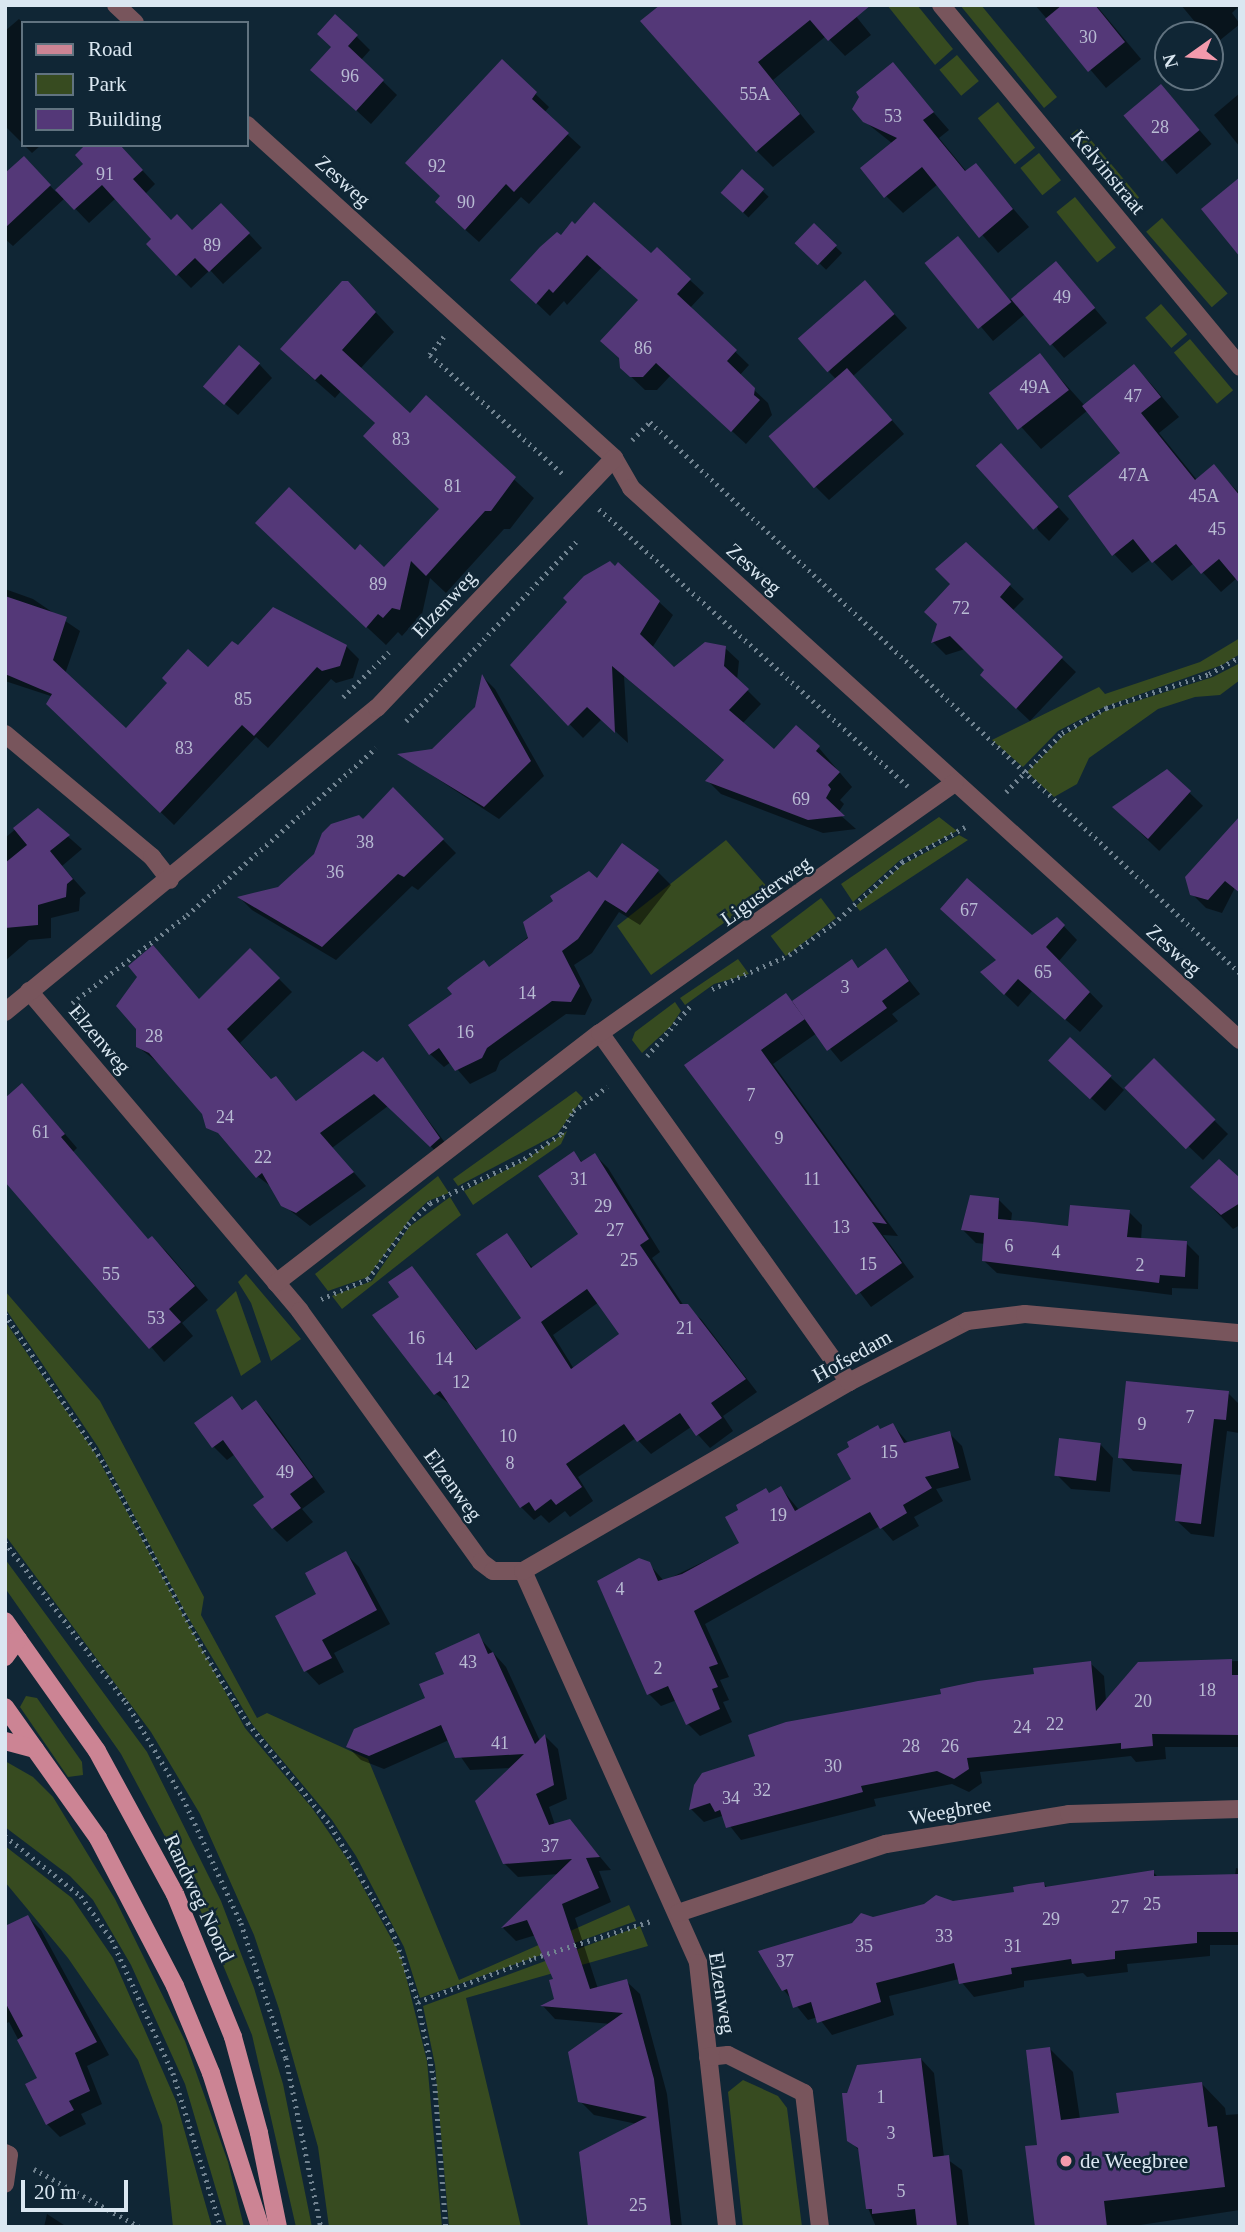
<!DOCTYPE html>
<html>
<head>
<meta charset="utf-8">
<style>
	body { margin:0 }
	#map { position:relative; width:1245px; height:2232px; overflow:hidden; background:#102635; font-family:Georgia,serif }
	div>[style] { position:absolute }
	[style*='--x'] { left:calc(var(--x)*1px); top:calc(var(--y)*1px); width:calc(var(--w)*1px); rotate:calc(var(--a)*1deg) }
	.green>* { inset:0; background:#374b20; transform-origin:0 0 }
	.shadow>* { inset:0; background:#0007; transform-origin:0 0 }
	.building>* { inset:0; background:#543878; transform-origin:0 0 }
	.path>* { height:4.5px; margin-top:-2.25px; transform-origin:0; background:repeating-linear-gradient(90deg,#718390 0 2px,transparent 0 7px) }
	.minor>* { height:18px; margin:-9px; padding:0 9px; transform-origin:9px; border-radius:9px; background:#78555c }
	.major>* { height:18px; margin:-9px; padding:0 9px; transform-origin:9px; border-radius:9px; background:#cc8494 }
	.dots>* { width:19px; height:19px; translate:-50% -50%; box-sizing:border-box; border:4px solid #102635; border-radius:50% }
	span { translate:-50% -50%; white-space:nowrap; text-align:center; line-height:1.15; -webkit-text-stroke:5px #102635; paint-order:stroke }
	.number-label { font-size:18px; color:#b8bbd3 }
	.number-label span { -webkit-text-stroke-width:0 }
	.street-label { font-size:21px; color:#dae7f1 }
	.poi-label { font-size:21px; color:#dae7f1 }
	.left { translate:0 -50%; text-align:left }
	.frame { position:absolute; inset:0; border:7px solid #dae7f1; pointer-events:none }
	.legend { position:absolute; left:21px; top:21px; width:228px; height:126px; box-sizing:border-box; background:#102635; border:2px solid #617380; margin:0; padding:9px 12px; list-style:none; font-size:21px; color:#dae7f1 }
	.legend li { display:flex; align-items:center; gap:14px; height:35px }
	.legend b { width:35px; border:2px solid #617380 }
	.north { position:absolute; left:1154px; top:21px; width:70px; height:70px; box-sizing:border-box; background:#102635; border:2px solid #617380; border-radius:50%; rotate:255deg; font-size:19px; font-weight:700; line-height:28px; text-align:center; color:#dae7f1 }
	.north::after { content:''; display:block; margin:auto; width:24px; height:32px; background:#f39aac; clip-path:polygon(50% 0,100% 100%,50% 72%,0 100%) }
	.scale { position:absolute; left:21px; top:2180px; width:107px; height:32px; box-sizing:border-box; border:4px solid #dae7f1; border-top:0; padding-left:9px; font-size:21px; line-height:24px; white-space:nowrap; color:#dae7f1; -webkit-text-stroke:5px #102635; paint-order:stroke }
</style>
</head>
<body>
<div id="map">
	<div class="green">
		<i style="clip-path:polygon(887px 5px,917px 5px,953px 49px,935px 65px)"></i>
		<i style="clip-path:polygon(960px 5px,981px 5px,1057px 97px,1044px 108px)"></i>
		<i style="left:957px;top:55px;width:34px;height:23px;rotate:50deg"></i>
		<i style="left:998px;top:102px;width:59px;height:26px;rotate:51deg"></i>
		<i style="left:1080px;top:127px;width:92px;height:15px;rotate:50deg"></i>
		<i style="left:1039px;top:153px;width:35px;height:24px;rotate:51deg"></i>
		<i style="left:1075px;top:197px;width:65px;height:24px;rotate:51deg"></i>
		<i style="left:1162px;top:218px;width:100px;height:21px;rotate:49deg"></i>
		<i style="left:1161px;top:304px;width:40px;height:21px;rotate:49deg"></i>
		<i style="left:1190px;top:339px;width:67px;height:21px;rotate:50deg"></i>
		<i style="clip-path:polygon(1240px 638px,1240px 654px,1222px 665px,1104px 707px,1058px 731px,1023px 767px,992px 740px,1099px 687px,1105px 694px,1200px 662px)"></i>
		<i style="clip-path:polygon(1240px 663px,1240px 680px,1220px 695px,1195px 697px,1158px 709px,1089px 758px,1077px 784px,1054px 797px,1027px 772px,1064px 735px,1105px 711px,1213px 677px)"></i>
		<i style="clip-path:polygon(939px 817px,957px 831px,900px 860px,853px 902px,841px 884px)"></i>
		<i style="clip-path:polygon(959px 835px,968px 840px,860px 911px,856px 906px,902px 865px)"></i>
		<i style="clip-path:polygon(726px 840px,770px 890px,651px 975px,617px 926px)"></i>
		<i style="left:821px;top:898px;width:25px;height:63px;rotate:53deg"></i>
		<i style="clip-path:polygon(738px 959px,749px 974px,714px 984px,685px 1005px,680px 998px)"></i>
		<i style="clip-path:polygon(675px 1002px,681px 1011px,671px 1026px,642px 1053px,632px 1040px,635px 1032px)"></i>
		<i style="clip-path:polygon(576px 1091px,583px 1098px,557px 1134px,458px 1186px,453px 1179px)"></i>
		<i style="clip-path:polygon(567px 1131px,561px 1144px,473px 1205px,464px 1191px,524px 1161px)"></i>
		<i style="clip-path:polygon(438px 1176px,449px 1193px,428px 1201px,413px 1215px,368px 1277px,328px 1291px,315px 1274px)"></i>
		<i style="clip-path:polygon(450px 1197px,461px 1215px,342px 1309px,332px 1296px,372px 1281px,409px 1227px)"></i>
		<i style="clip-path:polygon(246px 1274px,301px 1339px,271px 1361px,251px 1303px,238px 1282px)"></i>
		<i style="clip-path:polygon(5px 1291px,100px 1401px,204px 1597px,201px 1615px,257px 1718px,267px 1713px,368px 1759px,459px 1980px,629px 1905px,636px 1921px,420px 1998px,404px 1947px,356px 1856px,332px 1820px,252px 1724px,185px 1612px,98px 1447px,5px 1308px)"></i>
		<i style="clip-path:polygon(236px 1291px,261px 1362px,241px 1376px,216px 1310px)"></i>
		<i style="clip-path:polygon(5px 1321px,95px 1453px,245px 1728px,312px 1808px,348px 1860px,401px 1956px,427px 2061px,442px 2227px,329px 2227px,318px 2147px,279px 2009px,254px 1935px,200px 1814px,151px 1732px,5px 1535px)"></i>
		<i style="clip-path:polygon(5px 1559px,147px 1752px,221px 1901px,254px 1988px,283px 2084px,312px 2227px,296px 2227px,252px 2035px,187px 1878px,121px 1754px,5px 1588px)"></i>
		<i style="clip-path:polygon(26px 1696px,37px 1698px,82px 1762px,83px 1775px,68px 1777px,20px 1707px)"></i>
		<i style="clip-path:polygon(5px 1761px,33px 1777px,53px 1797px,115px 1899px,185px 2041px,228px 2162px,244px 2227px,227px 2227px,185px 2084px,131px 1965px,93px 1900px,70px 1876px,5px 1827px)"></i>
		<i style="clip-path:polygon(5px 1846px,72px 1898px,113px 1958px,176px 2101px,212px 2227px,173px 2227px,162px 2125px,138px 2060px,68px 1958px,5px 1882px)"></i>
		<i style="clip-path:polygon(640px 1926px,648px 1946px,466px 1998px,521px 2227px,449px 2227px,435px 2065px,423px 2006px)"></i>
		<i style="clip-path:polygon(743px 2080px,778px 2096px,787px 2108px,802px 2227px,743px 2227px,728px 2092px)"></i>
	</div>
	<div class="shadow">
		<i style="clip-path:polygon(663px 5px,847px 5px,871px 35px,845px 56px,826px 36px,773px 80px,815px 132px,773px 167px,757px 151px)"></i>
		<i style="clip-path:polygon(1035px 5px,1096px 5px,1141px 59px,1106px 88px)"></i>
		<i style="clip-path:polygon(1181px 5px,1240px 5px,1232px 13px,1240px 24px,1214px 45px)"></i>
		<i style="clip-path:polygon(19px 19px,23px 23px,23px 144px,5px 126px,5px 31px)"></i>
		<i style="clip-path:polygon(356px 36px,370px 50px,361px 60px,397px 95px,371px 124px,313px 70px)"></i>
		<i style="clip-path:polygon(502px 62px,549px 107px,544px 113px,581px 147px,529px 204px,521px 197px,479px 242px,450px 216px,442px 197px)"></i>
		<i style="clip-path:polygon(892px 65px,949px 130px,939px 138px,967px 172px,975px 165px,1029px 227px,998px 253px,938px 184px,903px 213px,886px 196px,893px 144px,864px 121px)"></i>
		<i style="left:1161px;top:86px;width:77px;height:46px;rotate:49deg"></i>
		<i style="clip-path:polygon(1240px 93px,1240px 147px,1214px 115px)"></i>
		<i style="clip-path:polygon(24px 145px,41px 145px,32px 153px)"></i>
		<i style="clip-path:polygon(119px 145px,155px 184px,145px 194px,172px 222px,192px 232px,235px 219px,262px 248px,223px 284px,210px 270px,191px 288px,148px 244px,154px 239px,116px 198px,89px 223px,65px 198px,13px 246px,5px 239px,5px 176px,37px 172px,56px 192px,86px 164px)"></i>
		<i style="left:742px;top:171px;width:37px;height:29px;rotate:44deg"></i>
		<i style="left:814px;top:226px;width:39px;height:23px;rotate:44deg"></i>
		<i style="clip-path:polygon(957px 238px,1010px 300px,1056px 263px,1107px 323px,1064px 358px,1025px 314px,993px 341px,927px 263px)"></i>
		<i style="clip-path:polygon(541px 248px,652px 256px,657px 250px,704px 293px,690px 308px,749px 365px,739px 376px,768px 403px,772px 415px,746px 444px,671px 375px,657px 390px,645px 390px,622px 368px,640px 301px,602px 267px,567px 305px,564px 301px,550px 316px,526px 293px)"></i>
		<i style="clip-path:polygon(878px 296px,907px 328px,853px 376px,904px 434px,829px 500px,816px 487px,836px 379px,829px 372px)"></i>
		<i style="clip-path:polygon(367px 303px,394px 332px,360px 369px,410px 415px,426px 397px,534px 498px,510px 529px,504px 529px,446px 593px,430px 578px,419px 628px,411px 626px,402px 636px,398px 632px,386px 645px,276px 542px,355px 552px,384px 569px,441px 509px,376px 424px,341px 391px,335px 398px,301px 368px)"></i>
		<i style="clip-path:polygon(1040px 356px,1085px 406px,1134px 366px,1152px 385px,1179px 417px,1159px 433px,1197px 480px,1214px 467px,1240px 494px,1240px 581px,1237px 578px,1221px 592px,1194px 563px,1172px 581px,1151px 559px,1132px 573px,1114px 554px,1123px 453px,1088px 410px,1041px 449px,993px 395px)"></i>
		<i style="clip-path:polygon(259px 364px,272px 378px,238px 415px,204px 386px)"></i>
		<i style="clip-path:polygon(1013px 457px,1069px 519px,1049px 541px,1038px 530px)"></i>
		<i style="clip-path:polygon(966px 544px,1024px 599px,1012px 611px,1076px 672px,1030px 721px,996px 689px,987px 670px,965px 649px,946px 655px,933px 642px)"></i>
		<i style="clip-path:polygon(5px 589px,33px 599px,80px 631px,65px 674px,127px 730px,238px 648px,346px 646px,359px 659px,353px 678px,336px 683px,331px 679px,268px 748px,256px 737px,174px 825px,71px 725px,78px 705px,5px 681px)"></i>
		<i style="clip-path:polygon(659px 602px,673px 615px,652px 648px,674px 669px,725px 648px,739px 661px,737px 680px,761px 704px,742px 724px,774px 752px,819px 748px,852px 787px,840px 800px,844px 804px,838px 813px,856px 829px,823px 833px,721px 794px,708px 781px,725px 761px,624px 676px,628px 743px,602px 719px,583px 738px,512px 665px)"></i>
		<i style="clip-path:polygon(483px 677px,495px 689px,544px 776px,499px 819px,401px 755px,433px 751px,476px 708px)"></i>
		<i style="left:1167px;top:771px;width:50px;height:63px;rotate:44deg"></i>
		<i style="clip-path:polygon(393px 789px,456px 853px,418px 890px,412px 886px,336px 960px,252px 910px,240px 898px,279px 888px,363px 822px)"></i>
		<i style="clip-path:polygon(38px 810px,82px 849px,62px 866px,86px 893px,80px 898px,79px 911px,51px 918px,51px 938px,29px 940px,5px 961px,5px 838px)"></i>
		<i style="clip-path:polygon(657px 871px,671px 885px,640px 925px,619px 912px,592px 953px,574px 965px,592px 1000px,585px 1015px,566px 1014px,500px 1061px,496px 1071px,470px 1084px,451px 1062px,444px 1067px,430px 1054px,490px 968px,597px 881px)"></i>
		<i style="clip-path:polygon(1187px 877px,1240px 878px,1222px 913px,1206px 908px,1192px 894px)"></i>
		<i style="clip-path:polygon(1057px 919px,1077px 940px,1059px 961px,1103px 1006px,1080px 1032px,1032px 991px,1018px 1007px,982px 972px)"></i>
		<i style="clip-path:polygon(250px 950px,292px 992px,240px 1043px,272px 1080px,275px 1078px,297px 1102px,383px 1060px,452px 1152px,444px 1159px,388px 1106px,332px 1148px,366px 1186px,310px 1226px,283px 1205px,273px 1188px,257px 1176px,161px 1065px,138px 1047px,200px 1000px)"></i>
		<i style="clip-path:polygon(886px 951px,920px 994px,892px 1014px,898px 1021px,841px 1062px,817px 1033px,773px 1064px,898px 1236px,883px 1235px,914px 1277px,871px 1307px,686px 1065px,786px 995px,793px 1003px,852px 962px,860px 969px)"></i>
		<i style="clip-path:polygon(1154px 1061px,1228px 1134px,1203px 1160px,1142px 1102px)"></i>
		<i style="clip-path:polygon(1065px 1074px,1110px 1077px,1124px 1090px,1105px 1111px)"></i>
		<i style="clip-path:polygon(35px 1099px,77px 1148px,73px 1152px,149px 1241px,152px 1238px,166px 1251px,208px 1300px,182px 1323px,193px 1336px,164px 1362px,5px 1175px)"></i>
		<i style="clip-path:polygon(evenodd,574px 1153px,583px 1163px,595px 1155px,608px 1168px,660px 1252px,652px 1258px,684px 1306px,701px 1319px,757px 1392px,723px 1416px,733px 1431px,710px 1448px,691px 1427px,651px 1454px,636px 1438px,578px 1477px,593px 1501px,570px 1517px,565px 1511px,549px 1523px,541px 1515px,534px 1520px,521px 1507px,451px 1405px,436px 1394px,401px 1297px,412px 1268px,478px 1351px,523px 1319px,506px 1236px,534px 1269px,580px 1235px,574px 1153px,599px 1302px,622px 1335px,574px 1369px,553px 1335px,599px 1302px)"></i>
		<i style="clip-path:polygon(1240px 1180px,1240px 1225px,1233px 1229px,1192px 1187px)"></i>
		<i style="clip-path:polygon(999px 1200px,1012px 1213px,1011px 1222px,1070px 1227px,1129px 1212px,1142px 1225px,1141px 1240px,1186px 1243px,1199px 1256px,1198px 1289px,1172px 1288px,1172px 1295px,997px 1273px,983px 1260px,985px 1244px,976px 1243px,963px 1230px)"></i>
		<i style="clip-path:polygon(1228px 1393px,1240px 1405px,1240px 1427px,1239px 1433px,1227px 1431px,1214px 1537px,1191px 1534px,1177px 1521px,1182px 1475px,1133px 1471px,1120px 1457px)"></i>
		<i style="clip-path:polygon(231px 1398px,244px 1411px,256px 1402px,269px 1415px,325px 1492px,302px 1509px,313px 1522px,287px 1542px,273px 1528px,267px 1497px,235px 1454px,227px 1460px,214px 1447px)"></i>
		<i style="clip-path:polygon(893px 1425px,909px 1444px,949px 1433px,962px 1446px,971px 1480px,936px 1489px,943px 1501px,914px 1517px,919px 1526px,893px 1541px,880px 1526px,705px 1624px,729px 1677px,720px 1680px,729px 1700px,723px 1702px,732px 1722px,700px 1736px,688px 1724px,677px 1700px,661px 1706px,649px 1694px,649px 1564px,664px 1581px,742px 1543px,770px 1494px,781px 1488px,799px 1510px,853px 1479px,881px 1431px)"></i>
		<i style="clip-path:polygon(1100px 1444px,1113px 1458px,1110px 1492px,1071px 1489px,1057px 1475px)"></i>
		<i style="clip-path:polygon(346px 1554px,359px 1567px,390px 1624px,334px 1653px,344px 1672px,319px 1685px,306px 1671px,318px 1595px)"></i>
		<i style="clip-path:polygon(478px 1636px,506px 1667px,540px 1741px,545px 1736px,558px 1749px,567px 1799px,549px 1807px,555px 1825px,570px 1821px,611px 1870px,599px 1871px,611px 1902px,575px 1918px,598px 1989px,626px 1981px,640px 1994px,667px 2094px,682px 2227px,590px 2227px,637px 2124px,594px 2115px,580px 2101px,611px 2024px,555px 2019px,543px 2006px,556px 2000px,556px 1980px,536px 1935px,516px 1941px,503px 1928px,559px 1874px,518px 1877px,504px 1863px,512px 1768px,470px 1770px,449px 1740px,384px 1769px,361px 1760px,348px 1747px,428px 1699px)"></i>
		<i style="clip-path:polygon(1240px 1661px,1240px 1747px,1165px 1747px,1166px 1759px,1136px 1762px,1131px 1756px,980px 1772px,982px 1783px,969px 1792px,952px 1784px,874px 1799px,876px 1806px,741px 1840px,722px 1816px,704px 1822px,691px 1809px,943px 1695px,1090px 1663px,1104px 1676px,1106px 1701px,1139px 1663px)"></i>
		<i style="clip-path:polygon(1236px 1868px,1240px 1869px,1240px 1945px,1210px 1945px,1210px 1956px,1127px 1964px,1128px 1972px,1087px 1977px,1083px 1973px,1024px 1981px,1024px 1987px,974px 1997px,959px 1979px,889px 1996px,894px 2015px,832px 2035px,818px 2017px,808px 2020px,783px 1989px,873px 1919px,1016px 1893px,1044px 1884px,1049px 1889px,1153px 1872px,1158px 1877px,1235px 1876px)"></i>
		<i style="clip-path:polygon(28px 1917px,41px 1930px,109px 2055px,87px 2066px,102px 2104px,81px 2114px,86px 2124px,60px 2137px,47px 2124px,39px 2079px,9px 2022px,5px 2024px,5px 1958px)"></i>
		<i style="clip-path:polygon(1050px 2049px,1073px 2072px,1080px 2119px,1120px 2114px,1202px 2084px,1225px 2108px,1226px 2115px,1240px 2114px,1240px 2210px,1127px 2227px,1036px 2227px)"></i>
		<i style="clip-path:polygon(921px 2059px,934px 2073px,944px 2157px,962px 2170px,969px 2227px,876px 2227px,868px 2208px,861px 2152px,849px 2140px)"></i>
		<i style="clip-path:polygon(47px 2214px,67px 2227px,44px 2227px)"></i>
	</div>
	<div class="building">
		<i style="clip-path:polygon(660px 5px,871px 5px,828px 41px,810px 20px,758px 62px,800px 114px,756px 152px,640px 21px)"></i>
		<i style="clip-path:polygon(1062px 5px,1095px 5px,1125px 42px,1088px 72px,1045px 19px)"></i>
		<i style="clip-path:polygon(335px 14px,358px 35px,348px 46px,384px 80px,356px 111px,310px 70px,331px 47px,317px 34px)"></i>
		<i style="clip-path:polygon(502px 59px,537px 92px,532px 99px,569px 133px,514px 192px,506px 184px,465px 230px,435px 202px,440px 196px,405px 163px)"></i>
		<i style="clip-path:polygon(893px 62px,934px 112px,923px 120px,965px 171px,976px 163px,1013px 209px,979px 238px,922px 167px,884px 198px,860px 168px,897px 138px,863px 122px,852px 109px,859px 97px,856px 92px)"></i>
		<i style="left:1161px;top:84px;width:60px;height:49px;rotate:50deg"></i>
		<i style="clip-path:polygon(85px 145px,120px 145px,143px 170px,133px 179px,171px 220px,177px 214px,192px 230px,221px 203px,250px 233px,209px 272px,195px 258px,176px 276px,146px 244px,151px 239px,102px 185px,74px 210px,55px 190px,83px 164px,75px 155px)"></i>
		<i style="clip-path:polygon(24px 156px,51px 185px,5px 228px,5px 173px)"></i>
		<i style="left:742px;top:169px;width:30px;height:32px;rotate:42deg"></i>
		<i style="clip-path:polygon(1240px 177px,1240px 257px,1201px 209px)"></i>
		<i style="clip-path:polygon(594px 202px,651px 253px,657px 247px,691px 279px,677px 294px,737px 350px,727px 361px,755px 388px,754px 395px,760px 400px,731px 432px,656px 363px,643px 377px,630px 377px,620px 368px,619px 358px,600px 341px,638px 300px,587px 255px,553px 293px,549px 289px,536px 304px,510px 280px,540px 247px,557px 232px,561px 235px,572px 221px,575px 224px)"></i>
		<i style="left:814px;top:223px;width:32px;height:28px;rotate:44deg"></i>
		<i style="left:958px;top:236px;width:85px;height:43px;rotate:51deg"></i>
		<i style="left:1056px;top:261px;width:61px;height:59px;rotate:50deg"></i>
		<i style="left:865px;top:280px;width:45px;height:89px;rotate:49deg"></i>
		<i style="clip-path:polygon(342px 281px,348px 281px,376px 312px,342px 350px,410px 413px,426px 395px,516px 477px,491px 511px,485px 511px,426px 576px,411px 561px,400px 610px,392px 608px,383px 618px,378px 614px,366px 628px,255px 523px,289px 487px,355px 550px,360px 544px,384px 567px,439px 509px,363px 436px,375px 423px,321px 374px,315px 380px,280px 349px)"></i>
		<i style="left:239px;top:345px;width:28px;height:55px;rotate:41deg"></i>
		<i style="left:1040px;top:353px;width:47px;height:65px;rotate:52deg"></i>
		<i style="clip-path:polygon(1134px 364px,1161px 397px,1141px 413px,1195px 480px,1214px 464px,1240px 496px,1240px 584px,1219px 559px,1201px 574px,1176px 544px,1152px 563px,1133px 539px,1112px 556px,1068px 496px,1120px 453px,1082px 406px)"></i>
		<i style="left:847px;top:368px;width:69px;height:104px;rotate:49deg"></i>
		<i style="left:1001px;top:443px;width:86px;height:34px;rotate:48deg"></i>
		<i style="clip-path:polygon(966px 542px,1011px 584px,1000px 597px,1063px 657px,1016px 709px,980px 675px,984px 670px,950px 636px,931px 643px,937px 624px,924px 612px,950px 584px,935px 569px)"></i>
		<i style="clip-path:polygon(610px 561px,615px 566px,618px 562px,660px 601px,640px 634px,674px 667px,705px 642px,726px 646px,724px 666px,749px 689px,729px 710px,774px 749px,796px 725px,820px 746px,816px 751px,840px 772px,828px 785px,831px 789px,826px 798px,845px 816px,808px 820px,705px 781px,724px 760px,612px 666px,615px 733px,587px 707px,568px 726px,510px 665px,567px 602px,563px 598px,584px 576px)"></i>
		<i style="clip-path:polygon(5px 596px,67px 617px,53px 660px,126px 728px,167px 683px,162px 678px,188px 649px,208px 667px,232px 641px,238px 645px,273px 607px,347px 645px,340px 666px,322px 671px,317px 667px,254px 736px,242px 725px,160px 813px,46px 704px,52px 694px,5px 674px)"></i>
		<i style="clip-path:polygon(482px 674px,531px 761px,484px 807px,397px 754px,432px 749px,475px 707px)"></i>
		<i style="clip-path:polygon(1167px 769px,1191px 791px,1148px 839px,1112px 807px)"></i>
		<i style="clip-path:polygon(393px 787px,444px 839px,404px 877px,398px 874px,322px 947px,237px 897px,278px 887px,314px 854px,322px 833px,331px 824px,359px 815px,363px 819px)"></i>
		<i style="clip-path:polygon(38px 808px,70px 835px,50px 851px,73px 879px,67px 884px,66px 897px,38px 905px,38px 925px,5px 928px,5px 863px,27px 845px,13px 828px)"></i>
		<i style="clip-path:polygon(1240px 816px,1240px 893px,1225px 881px,1208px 900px,1190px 895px,1185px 877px)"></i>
		<i style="clip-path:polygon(622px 843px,659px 870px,626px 913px,605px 900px,578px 939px,562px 951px,580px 986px,571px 1002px,552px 1001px,487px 1048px,482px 1058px,455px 1071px,439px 1048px,429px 1055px,408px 1025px,452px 994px,447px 988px,454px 982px,484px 960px,489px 967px,528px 938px,523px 922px,553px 901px,550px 896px,589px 871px,597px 878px)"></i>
		<i style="clip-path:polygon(967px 878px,1032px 935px,1057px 917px,1065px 925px,1046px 947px,1090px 992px,1065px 1020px,1018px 979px,1004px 995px,980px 972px,996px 960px,940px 909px)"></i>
		<i style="clip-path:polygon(153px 945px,199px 999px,250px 948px,280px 978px,227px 1029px,271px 1079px,276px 1076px,296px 1101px,363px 1051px,377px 1062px,383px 1057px,440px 1138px,430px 1147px,374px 1094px,320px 1133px,354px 1172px,296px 1213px,281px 1206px,262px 1173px,256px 1178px,218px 1133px,206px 1128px,202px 1114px,149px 1053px,136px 1047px,136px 1029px,116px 1006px,137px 977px,128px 966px)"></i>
		<i style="clip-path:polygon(886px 948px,909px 981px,882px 1001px,887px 1008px,827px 1051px,792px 1001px,852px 959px,858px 968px)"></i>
		<i style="clip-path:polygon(786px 993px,805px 1019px,761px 1050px,887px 1224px,872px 1222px,902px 1263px,856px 1295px,684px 1065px)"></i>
		<i style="left:1070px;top:1037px;width:57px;height:32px;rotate:43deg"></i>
		<i style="left:1154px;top:1058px;width:87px;height:42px;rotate:45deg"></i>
		<i style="clip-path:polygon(22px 1083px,65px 1134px,61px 1137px,148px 1239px,152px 1236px,195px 1286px,169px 1309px,181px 1322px,149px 1349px,5px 1182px,5px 1098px)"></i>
		<i style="clip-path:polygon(evenodd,574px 1151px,581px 1162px,595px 1153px,649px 1239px,640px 1245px,680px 1304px,688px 1304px,746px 1379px,711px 1403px,722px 1418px,696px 1436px,680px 1413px,637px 1442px,624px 1424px,566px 1464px,582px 1487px,556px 1505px,551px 1499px,535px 1511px,529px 1502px,520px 1508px,440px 1391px,434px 1395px,372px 1315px,399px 1297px,388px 1282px,412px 1266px,476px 1350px,521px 1318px,476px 1254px,507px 1233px,531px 1268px,578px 1234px,538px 1176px,574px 1151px,587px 1289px,619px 1334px,571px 1369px,541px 1322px,587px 1289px)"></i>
		<i style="clip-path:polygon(1219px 1159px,1240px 1178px,1240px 1203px,1221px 1215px,1190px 1187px)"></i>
		<i style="clip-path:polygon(970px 1195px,999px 1198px,998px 1219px,1033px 1222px,1068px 1226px,1070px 1205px,1130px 1210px,1127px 1237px,1187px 1241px,1185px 1277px,1160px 1275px,1159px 1283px,982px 1261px,984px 1233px,961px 1230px)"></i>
		<i style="clip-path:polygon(1126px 1381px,1229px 1391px,1226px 1420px,1214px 1419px,1201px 1524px,1175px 1521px,1182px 1464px,1118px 1458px)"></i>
		<i style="clip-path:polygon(232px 1396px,242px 1410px,256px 1400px,313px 1477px,290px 1494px,301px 1508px,272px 1529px,253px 1505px,264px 1497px,223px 1440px,212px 1448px,194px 1423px)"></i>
		<i style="clip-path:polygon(893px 1423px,904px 1443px,950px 1431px,959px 1468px,925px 1477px,932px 1488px,903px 1505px,907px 1513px,880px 1529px,870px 1512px,694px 1611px,718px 1664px,709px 1667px,718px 1687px,712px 1689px,720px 1709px,686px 1725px,668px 1686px,647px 1695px,597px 1581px,639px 1558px,650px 1562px,658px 1581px,682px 1574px,739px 1543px,725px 1517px,738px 1510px,736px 1505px,766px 1488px,769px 1493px,781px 1486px,795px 1511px,851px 1479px,837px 1454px,849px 1447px,847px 1442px,878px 1425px,880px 1429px)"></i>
		<i style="left:1059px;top:1438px;width:42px;height:38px;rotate:7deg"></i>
		<i style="clip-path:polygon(346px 1551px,377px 1610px,322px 1640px,332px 1658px,304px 1672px,275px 1616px,316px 1594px,305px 1573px)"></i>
		<i style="clip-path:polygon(479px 1633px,488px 1654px,493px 1652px,535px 1744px,545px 1734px,554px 1785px,536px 1794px,549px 1825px,570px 1819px,600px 1857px,586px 1858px,599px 1888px,562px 1904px,590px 1989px,627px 1979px,654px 2079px,671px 2227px,588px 2227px,579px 2152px,647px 2117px,578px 2102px,568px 2052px,623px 2013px,540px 2006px,554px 1999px,549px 1980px,553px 1979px,527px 1920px,501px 1928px,572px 1859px,503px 1864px,475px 1801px,524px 1754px,455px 1758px,441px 1725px,369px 1756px,346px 1747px,354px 1729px,425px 1698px,419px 1684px,444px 1674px,435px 1653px)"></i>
		<i style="clip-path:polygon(1232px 1659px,1232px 1675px,1240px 1675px,1240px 1735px,1152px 1734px,1153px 1746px,1121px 1749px,1121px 1743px,967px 1758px,969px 1769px,954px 1779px,937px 1771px,861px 1786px,863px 1792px,726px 1828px,720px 1810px,715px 1812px,710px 1803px,689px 1810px,694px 1785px,702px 1773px,755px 1756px,748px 1735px,786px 1722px,941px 1694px,940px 1689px,978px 1681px,1034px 1674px,1033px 1668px,1091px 1661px,1096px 1711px,1138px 1662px)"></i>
		<i style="clip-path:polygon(1154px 1870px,1154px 1876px,1240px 1874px,1240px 1932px,1197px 1932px,1197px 1943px,1115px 1951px,1115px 1959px,1072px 1964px,1071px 1959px,1011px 1968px,1012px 1974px,959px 1984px,954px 1963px,876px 1983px,881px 2002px,817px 2023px,811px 2002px,793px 2008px,787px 1989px,782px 1991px,758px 1951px,852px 1923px,861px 1913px,873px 1917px,924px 1904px,936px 1895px,953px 1901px,1014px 1892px,1013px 1887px,1029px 1884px,1044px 1882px,1045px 1887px)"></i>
		<i style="clip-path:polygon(28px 1915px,97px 2042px,75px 2053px,90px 2091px,69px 2101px,74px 2110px,46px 2125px,25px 2084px,37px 2078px,17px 2040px,23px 2036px,5px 2002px,5px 1926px)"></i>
		<i style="clip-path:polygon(1050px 2047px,1061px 2120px,1119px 2113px,1116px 2093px,1202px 2082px,1208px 2127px,1217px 2126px,1225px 2187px,1104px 2201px,1107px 2227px,1035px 2227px,1025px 2146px,1037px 2145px,1026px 2050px)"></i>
		<i style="clip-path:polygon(921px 2058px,933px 2157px,949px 2155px,957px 2227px,917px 2227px,915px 2209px,872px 2214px,872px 2209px,866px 2209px,858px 2148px,847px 2141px,842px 2093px,847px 2093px,857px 2065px)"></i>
	</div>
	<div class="path">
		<i style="--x:444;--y:337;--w:23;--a:128"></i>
		<i style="--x:430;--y:355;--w:178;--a:41.8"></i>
		<i style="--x:632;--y:440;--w:25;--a:-45"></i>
		<i style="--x:650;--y:422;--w:807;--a:43.04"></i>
		<i style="--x:599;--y:509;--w:415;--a:41.9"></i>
		<i style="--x:343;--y:697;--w:64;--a:-44.4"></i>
		<i style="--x:406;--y:721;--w:247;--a:-46.5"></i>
		<i style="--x:1006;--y:792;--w:81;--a:-46.5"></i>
		<i style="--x:1062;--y:733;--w:51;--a:-29.6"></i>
		<i style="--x:1106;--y:708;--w:108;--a:-18.3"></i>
		<i style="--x:1209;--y:674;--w:35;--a:-29"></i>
		<i style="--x:712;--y:989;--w:84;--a:-23.8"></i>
		<i style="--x:789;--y:955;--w:54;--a:-35.2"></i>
		<i style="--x:833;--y:924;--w:93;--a:-41.9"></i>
		<i style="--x:902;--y:862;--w:72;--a:-29.1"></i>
		<i style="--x:72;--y:1003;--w:145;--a:-37.4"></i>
		<i style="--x:187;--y:915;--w:252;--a:-41.5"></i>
		<i style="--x:647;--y:1056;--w:69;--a:-49.1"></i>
		<i style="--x:321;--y:1299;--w:51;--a:-23.1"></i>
		<i style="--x:368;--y:1279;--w:68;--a:-54"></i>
		<i style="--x:408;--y:1224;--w:30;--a:-44"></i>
		<i style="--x:430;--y:1203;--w:104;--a:-25.1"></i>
		<i style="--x:524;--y:1159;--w:45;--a:-34"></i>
		<i style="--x:561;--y:1134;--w:26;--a:-62"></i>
		<i style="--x:573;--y:1111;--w:42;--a:-35.2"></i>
		<i style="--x:5;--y:1314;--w:181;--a:56.5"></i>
		<i style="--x:105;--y:1465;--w:217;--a:62"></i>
		<i style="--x:207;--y:1657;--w:78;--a:58.2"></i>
		<i style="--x:248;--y:1723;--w:132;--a:51.1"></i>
		<i style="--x:331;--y:1826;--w:121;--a:59.6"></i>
		<i style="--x:392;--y:1930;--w:77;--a:70.1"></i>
		<i style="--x:418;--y:2002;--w:84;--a:78.3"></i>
		<i style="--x:435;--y:2084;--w:143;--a:85.6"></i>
		<i style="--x:5;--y:1542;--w:201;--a:52.9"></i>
		<i style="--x:126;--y:1702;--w:112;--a:59.3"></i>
		<i style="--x:183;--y:1798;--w:138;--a:65.1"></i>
		<i style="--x:241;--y:1923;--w:142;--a:71.6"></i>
		<i style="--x:286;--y:2058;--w:173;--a:78.3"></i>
		<i style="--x:5;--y:1836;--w:97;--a:38.3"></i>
		<i style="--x:81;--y:1896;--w:54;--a:54.8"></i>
		<i style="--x:112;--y:1940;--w:146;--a:65.4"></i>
		<i style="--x:173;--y:2073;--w:161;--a:72.7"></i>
		<i style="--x:418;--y:2002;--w:124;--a:-20.8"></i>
		<i style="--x:534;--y:1958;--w:123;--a:-17.5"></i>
		<i style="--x:34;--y:2169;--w:121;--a:28.7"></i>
	</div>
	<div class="minor">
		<i style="--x:116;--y:5;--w:26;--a:43"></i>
		<i style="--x:941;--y:5;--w:470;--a:50.4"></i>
		<i style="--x:247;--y:125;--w:496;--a:42.2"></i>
		<i style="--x:614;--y:458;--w:34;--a:60"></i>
		<i style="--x:631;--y:488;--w:822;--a:42.19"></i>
		<i style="--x:5;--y:734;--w:192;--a:39.9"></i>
		<i style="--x:152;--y:857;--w:29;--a:52"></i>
		<i style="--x:29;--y:991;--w:419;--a:49.7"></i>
		<i style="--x:300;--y:1311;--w:309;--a:54.2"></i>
		<i style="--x:481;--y:1562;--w:15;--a:37"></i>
		<i style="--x:493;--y:1571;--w:30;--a:0"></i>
		<i style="--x:523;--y:1571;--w:429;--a:65.9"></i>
		<i style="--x:698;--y:1963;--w:266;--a:83.7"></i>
		<i style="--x:5;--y:1012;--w:480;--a:-39.3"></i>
		<i style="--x:377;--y:708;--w:344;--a:-46.5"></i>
		<i style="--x:600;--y:1033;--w:429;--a:54.5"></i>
		<i style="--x:276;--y:1283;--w:409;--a:-37.7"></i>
		<i style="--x:600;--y:1033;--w:434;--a:-35.2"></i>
		<i style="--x:523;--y:1571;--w:377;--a:-30.1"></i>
		<i style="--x:849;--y:1382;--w:133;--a:-27.3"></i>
		<i style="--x:967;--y:1321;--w:58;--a:-6.9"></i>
		<i style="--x:1025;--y:1314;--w:216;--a:5.1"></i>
		<i style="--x:678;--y:1913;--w:219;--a:-18.4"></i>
		<i style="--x:886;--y:1844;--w:185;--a:-9.3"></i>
		<i style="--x:1069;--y:1814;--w:171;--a:-1.7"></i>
		<i style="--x:708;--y:2057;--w:20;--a:-6"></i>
		<i style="--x:728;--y:2055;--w:85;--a:26.6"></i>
		<i style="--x:804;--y:2093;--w:135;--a:83.2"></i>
		<i style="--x:5;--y:2153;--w:4;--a:27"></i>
		<i style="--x:9;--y:2155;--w:29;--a:98"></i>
	</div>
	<div class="major">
		<i style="--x:5;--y:1621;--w:159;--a:54.7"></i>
		<i style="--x:97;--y:1751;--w:163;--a:61.4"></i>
		<i style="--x:175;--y:1894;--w:154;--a:67.9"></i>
		<i style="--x:233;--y:2037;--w:99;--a:74.8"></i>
		<i style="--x:259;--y:2133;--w:96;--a:78.6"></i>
		<i style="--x:5;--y:1657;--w:22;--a:-54"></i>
		<i style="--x:5;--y:1707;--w:161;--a:54.6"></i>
		<i style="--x:98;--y:1838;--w:167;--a:62.5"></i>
		<i style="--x:175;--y:1986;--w:94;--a:67.5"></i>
		<i style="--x:211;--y:2073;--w:162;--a:72.3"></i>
		<i style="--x:5;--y:1741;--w:31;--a:15"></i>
	</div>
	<div class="dots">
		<i style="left:1066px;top:2161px;background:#f39aac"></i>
	</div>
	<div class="number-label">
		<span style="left:1088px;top:37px">30</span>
		<span style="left:350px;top:76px">96</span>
		<span style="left:755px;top:94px">55A</span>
		<span style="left:893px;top:116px">53</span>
		<span style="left:1160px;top:127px">28</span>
		<span style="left:437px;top:166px">92</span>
		<span style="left:105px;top:174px">91</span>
		<span style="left:466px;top:202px">90</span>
		<span style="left:212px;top:245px">89</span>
		<span style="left:1062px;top:297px">49</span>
		<span style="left:643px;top:348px">86</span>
		<span style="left:1035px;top:387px">49A</span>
		<span style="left:1133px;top:396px">47</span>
		<span style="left:401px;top:439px">83</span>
		<span style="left:1134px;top:475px">47A</span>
		<span style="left:453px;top:486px">81</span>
		<span style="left:1204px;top:496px">45A</span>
		<span style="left:1217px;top:529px">45</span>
		<span style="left:378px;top:584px">89</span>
		<span style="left:961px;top:608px">72</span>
		<span style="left:243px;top:699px">85</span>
		<span style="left:184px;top:748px">83</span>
		<span style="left:801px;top:799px">69</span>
		<span style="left:365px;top:842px">38</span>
		<span style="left:335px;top:872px">36</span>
		<span style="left:969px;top:910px">67</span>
		<span style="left:1043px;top:972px">65</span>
		<span style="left:845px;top:987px">3</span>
		<span style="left:527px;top:993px">14</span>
		<span style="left:465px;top:1032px">16</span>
		<span style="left:154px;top:1036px">28</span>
		<span style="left:751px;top:1095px">7</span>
		<span style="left:225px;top:1117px">24</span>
		<span style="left:41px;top:1132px">61</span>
		<span style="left:779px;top:1138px">9</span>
		<span style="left:263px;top:1157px">22</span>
		<span style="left:579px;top:1179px">31</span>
		<span style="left:812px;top:1179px">11</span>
		<span style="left:603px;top:1206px">29</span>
		<span style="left:841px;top:1227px">13</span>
		<span style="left:615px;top:1230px">27</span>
		<span style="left:1009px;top:1246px">6</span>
		<span style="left:1056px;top:1252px">4</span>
		<span style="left:629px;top:1260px">25</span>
		<span style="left:868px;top:1264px">15</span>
		<span style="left:1140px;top:1265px">2</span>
		<span style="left:111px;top:1274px">55</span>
		<span style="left:156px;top:1318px">53</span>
		<span style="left:685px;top:1328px">21</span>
		<span style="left:416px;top:1338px">16</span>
		<span style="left:444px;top:1359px">14</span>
		<span style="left:461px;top:1382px">12</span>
		<span style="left:1190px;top:1417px">7</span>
		<span style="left:1142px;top:1424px">9</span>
		<span style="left:508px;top:1436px">10</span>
		<span style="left:889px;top:1452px">15</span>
		<span style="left:510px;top:1463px">8</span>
		<span style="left:285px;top:1472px">49</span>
		<span style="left:778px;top:1515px">19</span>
		<span style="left:620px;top:1589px">4</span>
		<span style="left:468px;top:1662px">43</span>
		<span style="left:658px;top:1668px">2</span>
		<span style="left:1207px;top:1690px">18</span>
		<span style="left:1143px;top:1701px">20</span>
		<span style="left:1055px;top:1724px">22</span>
		<span style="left:1022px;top:1727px">24</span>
		<span style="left:500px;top:1743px">41</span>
		<span style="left:911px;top:1746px">28</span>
		<span style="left:950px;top:1746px">26</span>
		<span style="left:833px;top:1766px">30</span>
		<span style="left:762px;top:1790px">32</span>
		<span style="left:731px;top:1798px">34</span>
		<span style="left:550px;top:1846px">37</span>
		<span style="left:1152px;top:1904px">25</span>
		<span style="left:1120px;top:1907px">27</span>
		<span style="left:1051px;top:1919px">29</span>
		<span style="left:944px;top:1936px">33</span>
		<span style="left:864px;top:1946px">35</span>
		<span style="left:1013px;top:1946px">31</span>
		<span style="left:785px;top:1961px">37</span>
		<span style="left:881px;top:2097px">1</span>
		<span style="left:891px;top:2133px">3</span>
		<span style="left:901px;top:2191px">5</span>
		<span style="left:638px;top:2205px">25</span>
	</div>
	<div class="street-label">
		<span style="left:1108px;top:172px;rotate:50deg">Kelvinstraat</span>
		<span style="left:343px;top:181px;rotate:42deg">Zesweg</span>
		<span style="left:754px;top:569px;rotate:42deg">Zesweg</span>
		<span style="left:444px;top:604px;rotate:-47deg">Elzenweg</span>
		<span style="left:766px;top:891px;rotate:-35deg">Ligusterweg</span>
		<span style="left:1174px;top:950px;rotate:42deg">Zesweg</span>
		<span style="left:100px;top:1039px;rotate:50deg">Elzenweg</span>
		<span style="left:852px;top:1356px;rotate:-29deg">Hofsedam</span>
		<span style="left:453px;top:1485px;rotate:54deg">Elzenweg</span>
		<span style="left:950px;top:1811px;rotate:-10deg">Weegbree</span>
		<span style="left:199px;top:1898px;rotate:65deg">Randweg Noord</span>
		<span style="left:722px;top:1993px;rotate:81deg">Elzenweg</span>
	</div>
	<div class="poi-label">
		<span class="left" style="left:1080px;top:2161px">de Weegbree</span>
	</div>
	<div class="frame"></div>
	<ul class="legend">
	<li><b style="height:9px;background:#cc8494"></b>Road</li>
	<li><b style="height:19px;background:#374b20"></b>Park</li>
	<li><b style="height:19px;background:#543878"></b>Building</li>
	</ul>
	<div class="north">N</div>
	<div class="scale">20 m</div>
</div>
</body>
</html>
